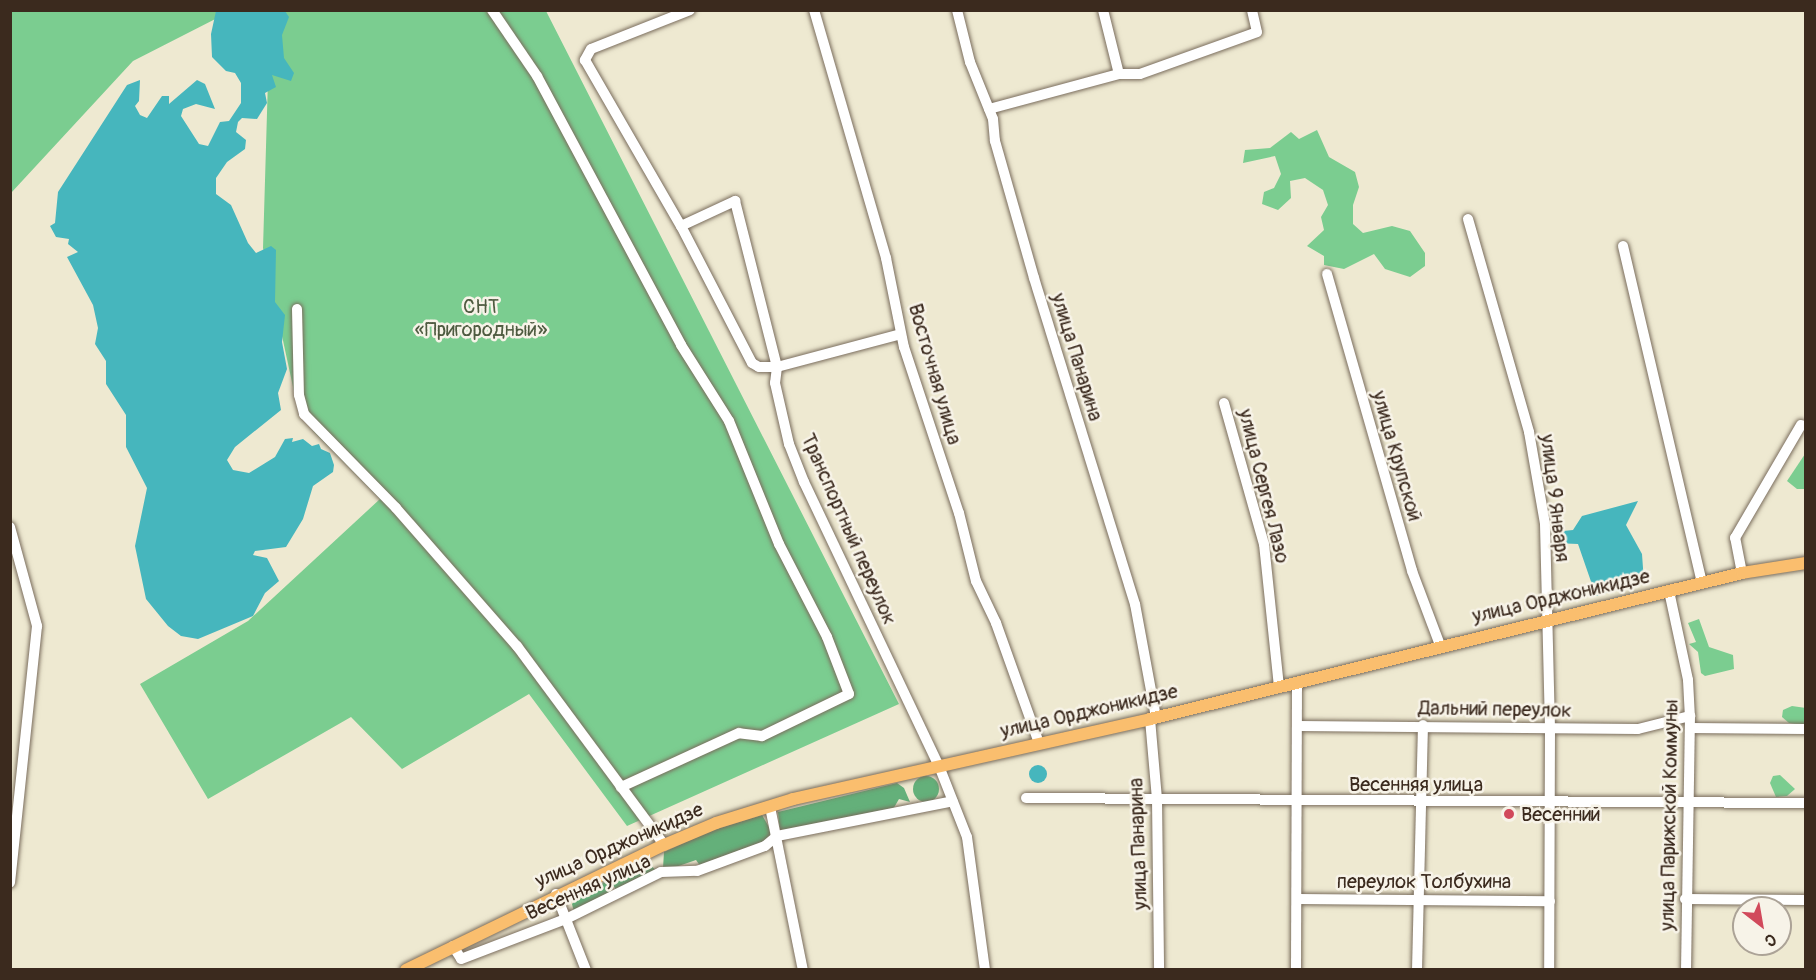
<!DOCTYPE html>
<html>
<head>
<meta charset="utf-8">
<style>
	body { margin:0 }
	#map { position:relative; width:1816px; height:980px; overflow:hidden; background:#eee9d1; font-family:Pangolin,sans-serif }
	div>[style] { position:absolute }
	[style*='--x'] { left:calc(var(--x)*1px); top:calc(var(--y)*1px); width:calc(var(--w)*1px); rotate:calc(var(--a)*1deg) }
	.green>* { inset:0; background:#7bcd90 }
	.forest>* { inset:0; background:#64b07a }
	.round { border-radius:50% }
	.water>* { inset:0; background:#46b6bd }
	.roads { filter:drop-shadow(0 0 2px #7a6d5d) drop-shadow(0 0 2px #7a6d5d) }
	.minor>* { height:10px; margin:-5px; padding:0 5px; transform-origin:5px; border-radius:5px; background:#fff }
	.major>* { height:12px; margin:-6px; padding:0 6px; transform-origin:6px; border-radius:6px; background:#fabe6e }
	.dots>* { width:16px; height:16px; translate:-50% -50%; box-sizing:border-box; border:3px solid #f7f3e8; border-radius:50% }
	span { translate:-50% -50%; white-space:nowrap; text-align:center; line-height:1.15; -webkit-text-stroke:5px #f7f3e8; paint-order:stroke }
	.park-label { font-size:20px; color:#4e5b40 }
	.street-label { font-size:20px; color:#3b2a1e }
	.poi-label { font-size:20px; color:#3b2a1e }
	.left { translate:0 -50%; text-align:left }
	.frame { position:absolute; inset:0; border:12px solid #3b2a1e; pointer-events:none }
	.north { position:absolute; left:1732px; top:896px; width:60px; height:60px; box-sizing:border-box; background:#f7f3e8; border:2px solid #aca397; border-radius:50%; rotate:149deg; font-size:16px; font-weight:700; line-height:24px; text-align:center; color:#3b2a1e }
	.north::after { content:''; display:block; margin:auto; width:21px; height:27px; background:#d1495b; clip-path:polygon(50% 0,100% 100%,50% 72%,0 100%) }
</style>
</head>
<body>
<div id="map">
	<div class="green">
		<i style="clip-path:polygon(10px 11px,231px 11px,133px 61px,11px 193px)"></i>
		<i style="clip-path:polygon(270px 11px,546px 11px,899px 704px,627px 826px,529px 694px,402px 769px,351px 717px,208px 799px,140px 684px,248px 621px,380px 499px,313px 431px,298px 410px,263px 248px)"></i>
		<i style="clip-path:polygon(1317px 130px,1329px 157px,1355px 172px,1359px 187px,1353px 205px,1353px 224px,1363px 233px,1392px 226px,1410px 231px,1425px 253px,1425px 266px,1410px 277px,1385px 269px,1374px 254px,1344px 269px,1324px 265px,1324px 256px,1307px 246px,1324px 230px,1321px 217px,1328px 205px,1323px 190px,1305px 178px,1290px 181px,1291px 198px,1278px 210px,1262px 204px,1264px 192px,1274px 188px,1281px 174px,1275px 156px,1243px 163px,1245px 150px,1270px 148px,1291px 132px,1299px 139px)"></i>
		<i style="clip-path:polygon(1805px 454px,1805px 489px,1797px 489px,1787px 481px)"></i>
		<i style="clip-path:polygon(1699px 619px,1709px 647px,1733px 655px,1734px 669px,1705px 676px,1701px 673px,1698px 652px,1689px 644px,1696px 642px,1688px 623px)"></i>
		<i style="clip-path:polygon(1792px 706px,1806px 708px,1805px 726px,1789px 723px,1782px 717px,1783px 710px)"></i>
		<i style="clip-path:polygon(1780px 775px,1795px 789px,1787px 796px,1776px 797px,1770px 783px,1773px 776px)"></i>
	</div>
	<div class="forest">
		<i class="round" style="left:913px;top:776px;width:26px;height:26px"></i>
		<i style="clip-path:polygon(897px 783px,904px 788px,910px 802px,899px 799px,892px 811px,780px 833px,778px 812px)"></i>
		<i style="clip-path:polygon(762px 815px,773px 834px,764px 843px,701px 867px,696px 860px,670px 869px,663px 868px,664px 852px,710px 831px)"></i>
		<i style="clip-path:polygon(646px 862px,656px 870px,616px 890px,609px 878px)"></i>
		<i style="clip-path:polygon(606px 880px,612px 893px,574px 912px,572px 904px,581px 893px,589px 897px)"></i>
	</div>
	<div class="water">
		<i style="clip-path:polygon(216px 11px,285px 11px,289px 17px,282px 35px,284px 58px,294px 73px,291px 81px,272px 75px,276px 87px,265px 93px,267px 103px,257px 119px,242px 118px,238px 122px,236px 132px,246px 140px,245px 149px,227px 162px,216px 178px,216px 194px,231px 205px,248px 243px,256px 253px,271px 246px,276px 250px,275px 302px,285px 315px,282px 342px,287px 369px,278px 393px,281px 410px,235px 447px,227px 460px,233px 470px,249px 473px,275px 457px,285px 439px,293px 438px,292px 442px,303px 439px,312px 446px,319px 444px,321px 449px,330px 453px,334px 465px,333px 472px,313px 486px,303px 519px,286px 547px,255px 551px,253px 555px,267px 558px,279px 581px,265px 593px,253px 616px,198px 639px,181px 636px,168px 626px,146px 599px,135px 546px,147px 488px,126px 447px,126px 415px,106px 384px,106px 361px,95px 344px,98px 328px,93px 305px,67px 257px,78px 252px,68px 244px,69px 239px,56px 237px,50px 226px,55px 223px,58px 192px,127px 85px,140px 80px,139px 101px,135px 106px,140px 115px,147px 118px,162px 96px,169px 96px,169px 104px,197px 80px,205px 84px,215px 109px,196px 104px,183px 109px,181px 116px,199px 144px,208px 146px,220px 122px,229px 121px,241px 103px,241px 83px,235px 73px,226px 71px,212px 57px,211px 34px)"></i>
		<i style="clip-path:polygon(1638px 501px,1626px 525px,1642px 554px,1644px 582px,1596px 596px,1578px 544px,1554px 543px,1553px 532px,1573px 530px,1582px 516px)"></i>
		<i class="round" style="left:1029px;top:765px;width:18px;height:18px"></i>
	</div>
	<div class="roads">
		<div class="minor">
			<i style="--x:492;--y:10;--w:80;--a:55.7"></i>
			<i style="--x:537;--y:76;--w:305;--a:61.8"></i>
			<i style="--x:681;--y:345;--w:90;--a:57.7"></i>
			<i style="--x:729;--y:421;--w:133;--a:67.9"></i>
			<i style="--x:779;--y:544;--w:105;--a:62.7"></i>
			<i style="--x:827;--y:637;--w:61;--a:68.9"></i>
			<i style="--x:849;--y:694;--w:97;--a:154.2"></i>
			<i style="--x:762;--y:736;--w:23;--a:-173"></i>
			<i style="--x:739;--y:733;--w:130;--a:155.4"></i>
			<i style="--x:690;--y:10;--w:106;--a:158.5"></i>
			<i style="--x:591;--y:49;--w:13;--a:119"></i>
			<i style="--x:585;--y:60;--w:192;--a:60"></i>
			<i style="--x:681;--y:226;--w:60;--a:-24.8"></i>
			<i style="--x:735;--y:201;--w:171;--a:75.8"></i>
			<i style="--x:777;--y:367;--w:128;--a:-14.9"></i>
			<i style="--x:814;--y:10;--w:258;--a:73.8"></i>
			<i style="--x:886;--y:258;--w:91;--a:78.6"></i>
			<i style="--x:904;--y:347;--w:175;--a:71.7"></i>
			<i style="--x:959;--y:513;--w:70;--a:76"></i>
			<i style="--x:976;--y:581;--w:47;--a:64.5"></i>
			<i style="--x:996;--y:623;--w:127;--a:70.3"></i>
			<i style="--x:957;--y:10;--w:54;--a:76"></i>
			<i style="--x:970;--y:62;--w:61;--a:68"></i>
			<i style="--x:993;--y:119;--w:22;--a:85"></i>
			<i style="--x:995;--y:141;--w:142;--a:74.1"></i>
			<i style="--x:1034;--y:278;--w:341;--a:72.8"></i>
			<i style="--x:1135;--y:604;--w:115;--a:79.5"></i>
			<i style="--x:1103;--y:10;--w:66;--a:76"></i>
			<i style="--x:989;--y:109;--w:135;--a:-15.1"></i>
			<i style="--x:1119;--y:74;--w:21;--a:0"></i>
			<i style="--x:1140;--y:74;--w:124;--a:-19.7"></i>
			<i style="--x:1257;--y:32;--w:23;--a:-103"></i>
			<i style="--x:1468;--y:219;--w:222;--a:74"></i>
			<i style="--x:1529;--y:432;--w:93;--a:80.1"></i>
			<i style="--x:1545;--y:524;--w:204;--a:88.6"></i>
			<i style="--x:1550;--y:728;--w:242;--a:90.2"></i>
			<i style="--x:681;--y:226;--w:154;--a:62.6"></i>
			<i style="--x:752;--y:363;--w:8;--a:30"></i>
			<i style="--x:759;--y:367;--w:18;--a:0"></i>
			<i style="--x:777;--y:367;--w:16;--a:97"></i>
			<i style="--x:775;--y:383;--w:63;--a:77.1"></i>
			<i style="--x:789;--y:444;--w:41;--a:68.5"></i>
			<i style="--x:804;--y:482;--w:314;--a:64.6"></i>
			<i style="--x:939;--y:766;--w:76;--a:68.5"></i>
			<i style="--x:967;--y:837;--w:134;--a:82.3"></i>
			<i style="--x:1623;--y:246;--w:346;--a:76.8"></i>
			<i style="--x:1327;--y:274;--w:309;--a:74"></i>
			<i style="--x:1412;--y:571;--w:79;--a:69.3"></i>
			<i style="--x:297;--y:309;--w:86;--a:88.7"></i>
			<i style="--x:299;--y:395;--w:20;--a:75"></i>
			<i style="--x:304;--y:414;--w:132;--a:45.6"></i>
			<i style="--x:396;--y:508;--w:184;--a:48.8"></i>
			<i style="--x:517;--y:646;--w:247;--a:53.5"></i>
			<i style="--x:1224;--y:403;--w:147;--a:74.2"></i>
			<i style="--x:1264;--y:544;--w:143;--a:84"></i>
			<i style="--x:10;--y:527;--w:103;--a:74.7"></i>
			<i style="--x:37;--y:626;--w:258;--a:96"></i>
			<i style="--x:1742;--y:573;--w:36;--a:-101"></i>
			<i style="--x:1735;--y:538;--w:131;--a:-59.7"></i>
			<i style="--x:1669;--y:591;--w:91;--a:77.9"></i>
			<i style="--x:1688;--y:680;--w:36;--a:87"></i>
			<i style="--x:1690;--y:716;--w:254;--a:90.9"></i>
			<i style="--x:1150;--y:719;--w:80;--a:85"></i>
			<i style="--x:1157;--y:799;--w:171;--a:89.3"></i>
			<i style="--x:1298;--y:726;--w:340;--a:0.5"></i>
			<i style="--x:1638;--y:729;--w:54;--a:-14"></i>
			<i style="--x:1690;--y:728;--w:116;--a:0.5"></i>
			<i style="--x:1026;--y:798;--w:780;--a:0.37"></i>
			<i style="--x:770;--y:807;--w:166;--a:78.6"></i>
			<i style="--x:556;--y:894;--w:82;--a:68.5"></i>
			<i style="--x:1298;--y:899;--w:252;--a:0.5"></i>
			<i style="--x:1685;--y:899;--w:121;--a:0.5"></i>
			<i style="--x:453;--y:946;--w:15;--a:58"></i>
			<i style="--x:461;--y:959;--w:112;--a:-20.9"></i>
			<i style="--x:566;--y:919;--w:106;--a:-26.3"></i>
			<i style="--x:661;--y:872;--w:36;--a:-2"></i>
			<i style="--x:697;--y:871;--w:72;--a:-20.2"></i>
			<i style="--x:765;--y:846;--w:16;--a:-40"></i>
			<i style="--x:777;--y:836;--w:179;--a:-11.2"></i>
			<i style="--x:1296;--y:970;--w:288;--a:-89.8"></i>
			<i style="--x:1417;--y:970;--w:245;--a:-88.6"></i>
		</div>
		<div class="major">
			<i style="--x:406;--y:970;--w:287;--a:-25.9"></i>
			<i style="--x:664;--y:845;--w:56;--a:-22.9"></i>
			<i style="--x:716;--y:823;--w:81;--a:-17.3"></i>
			<i style="--x:793;--y:799;--w:366;--a:-12.6"></i>
			<i style="--x:1150;--y:719;--w:610;--a:-13.85"></i>
			<i style="--x:1742;--y:573;--w:65;--a:-8.9"></i>
		</div>
	</div>
	<div class="dots">
		<i style="left:1509px;top:814px;background:#d1495b"></i>
	</div>
	<div class="park-label">
		<span style="left:481px;top:318px">СНТ<br>«Пригородный»</span>
	</div>
	<div class="street-label">
		<span style="left:1077px;top:357px;rotate:73deg">улица Панарина</span>
		<span style="left:935px;top:374px;rotate:74deg">Восточная улица</span>
		<span style="left:1397px;top:456px;rotate:74deg">улица Крупской</span>
		<span style="left:1264px;top:486px;rotate:76deg">улица Сергея Лазо</span>
		<span style="left:1555px;top:498px;rotate:83deg">улица 9 Января</span>
		<span style="left:849px;top:529px;rotate:66deg">Транспортный переулок</span>
		<span style="left:1561px;top:596px;rotate:-13deg">улица Орджоникидзе</span>
		<span style="left:1495px;top:709px;rotate:1deg">Дальний переулок</span>
		<span style="left:1089px;top:711px;rotate:-13deg">улица Орджоникидзе</span>
		<span style="left:1416px;top:784px">Весенняя улица</span>
		<span style="left:1669px;top:815px;rotate:-89deg">улица Парижской Коммуны</span>
		<span style="left:1138px;top:844px;rotate:-92deg">улица Панарина</span>
		<span style="left:619px;top:845px;rotate:-24deg">улица Орджоникидзе</span>
		<span style="left:1424px;top:881px">переулок Толбухина</span>
		<span style="left:588px;top:887px;rotate:-24deg">Весенняя улица</span>
	</div>
	<div class="poi-label">
		<span class="left" style="left:1521px;top:814px">Весенний</span>
	</div>
	<div class="frame"></div>
	<div class="north">С</div>
</div>
</body>
</html>
